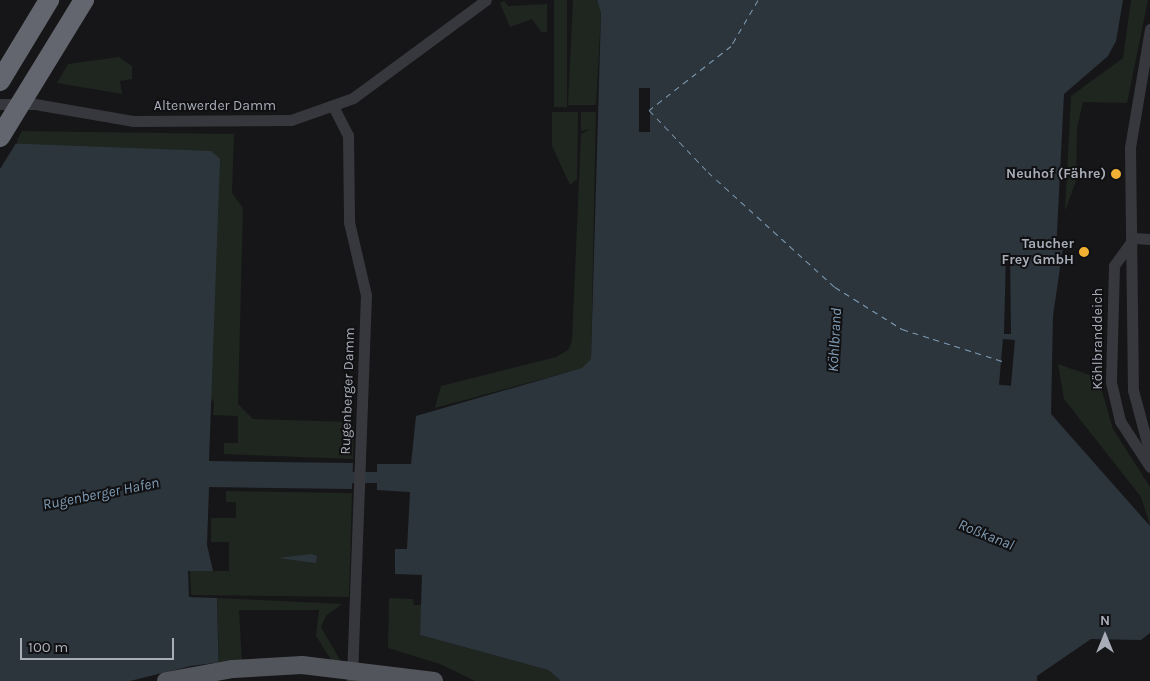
<!DOCTYPE html>
<html>
<head>
<meta charset="utf-8">
<style>
	body { margin:0 }
	#map { position:relative; width:1150px; height:681px; overflow:hidden; background:#161618; font-family:Karla,sans-serif }
	div>[style] { position:absolute }
	[style*='--x'] { left:calc(var(--x)*1px); top:calc(var(--y)*1px); width:calc(var(--w)*1px); rotate:calc(var(--a)*1deg) }
	.green>* { inset:0; background:#1e261f; transform-origin:0 0 }
	.water>* { inset:0; background:#2c353c }
	.pier>* { inset:0; background:#161618; transform-origin:0 0 }
	.canal>* { height:11px; margin:-5.5px; padding:0 5.5px; transform-origin:5.5px; border-radius:5.5px; background:#2c353c }
	.ferry>* { height:1px; margin-top:-0.5px; transform-origin:0; background:repeating-linear-gradient(90deg,#7f9bb3 0 6px,transparent 0 11px) }
	.minor>* { height:11px; margin:-5.5px; padding:0 5.5px; transform-origin:5.5px; border-radius:5.5px; background:#37383d }
	.primary>* { height:18px; margin:-9px; padding:0 9px; transform-origin:9px; border-radius:9px; background:#53555c }
	.motorway>* { height:20px; margin:-10px; padding:0 10px; transform-origin:10px; border-radius:10px; background:#63666e }
	.dots>* { width:14px; height:14px; translate:-50% -50%; box-sizing:border-box; border:2px solid #111113; border-radius:50% }
	span { translate:-50% -50%; white-space:nowrap; text-align:center; line-height:1.15; -webkit-text-stroke:4px #111113; paint-order:stroke }
	.street-label { font-size:14px; color:#a8adb8 }
	.poi-label { font-size:14px; color:#a8adb8; font-weight:700 }
	.right { translate:-100% -50%; text-align:right }
	.water-label { font-size:15px; color:#7f9bb3; font-style:italic }
	.north { position:absolute; left:1080px; top:611px; width:50px; height:50px; -webkit-text-stroke:4px #111113; paint-order:stroke; rotate:0deg; font-size:14px; font-weight:700; line-height:20px; text-align:center; color:#a8adb8 }
	.north::after { content:''; display:block; margin:auto; width:18px; height:22px; background:#a8adb8; clip-path:polygon(50% 0,100% 100%,50% 72%,0 100%) }
	.scale { position:absolute; left:20px; top:638px; width:154px; height:22px; box-sizing:border-box; border:2px solid #a8adb8; border-top:0; padding-left:6px; font-size:15px; line-height:18px; white-space:nowrap; color:#a8adb8; -webkit-text-stroke:4px #111113; paint-order:stroke }
</style>
</head>
<body>
<div id="map">
	<div class="green">
		<i style="left:554px;top:0;width:13px;height:107px"></i>
		<i style="clip-path:polygon(573px 0,597px 0,601px 13px,596px 105px,568px 105px)"></i>
		<i style="clip-path:polygon(1131px 0,1148px 0,1127px 103px,1083px 102px,1077px 128px,1076px 181px,1065px 211px,1071px 96px,1123px 58px)"></i>
		<i style="clip-path:polygon(504px 1px,508px 6px,547px 4px,547px 32px,541px 32px,532px 19px,510px 27px,500px 3px)"></i>
		<i style="clip-path:polygon(119px 57px,132px 66px,132px 79px,120px 81px,122px 94px,57px 83px,68px 64px)"></i>
		<i style="clip-path:polygon(552px 112px,578px 112px,577px 179px,570px 185px,552px 146px)"></i>
		<i style="clip-path:polygon(581px 112px,596px 112px,591px 359px,583px 368px,435px 408px,441px 386px,556px 357px,568px 350px,572px 341px,581px 134px,591px 129px,581px 131px)"></i>
		<i style="clip-path:polygon(22px 131px,234px 134px,232px 193px,243px 208px,238px 404px,253px 419px,350px 422px,354px 428px,353px 459px,224px 454px,224px 443px,238px 443px,238px 416px,213px 415px,214px 402px,16px 142px)"></i>
		<i style="clip-path:polygon(1058px 364px,1098px 378px,1113px 429px,1150px 487px,1150px 525px,1141px 497px,1064px 399px)"></i>
		<i style="clip-path:polygon(226px 491px,352px 493px,349px 597px,191px 595px,190px 571px,229px 571px,229px 542px,211px 542px,211px 518px,236px 518px,236px 502px,226px 502px)"></i>
		<i style="clip-path:polygon(217px 598px,342px 604px,326px 616px,321px 627px,343px 665px,335px 666px,316px 636px,319px 610px,239px 610px,242px 663px,219px 665px)"></i>
		<i style="clip-path:polygon(389px 598px,413px 599px,414px 605px,422px 605px,420px 635px,548px 670px,561px 681px,475px 681px,440px 664px,388px 648px)"></i>
	</div>
	<div class="water">
		<i style="clip-path:polygon(597px 0,1123px 0,1116px 41px,1108px 56px,1064px 94px,1057px 232px,1057px 244px,1063px 247px,1053px 316px,1051px 414px,1150px 526px,1150px 633px,1141px 640px,1091px 639px,1037px 676px,1037px 681px,561px 681px,548px 670px,420px 635px,422px 575px,395px 574px,395px 549px,407px 549px,410px 492px,377px 490px,377px 464px,411px 464px,416px 416px,582px 368px,591px 359px,601px 13px)"></i>
		<i style="clip-path:polygon(0 143px,211px 151px,220px 159px,209px 461px,353px 463px,352px 489px,209px 487px,207px 545px,213px 571px,188px 571px,189px 597px,217px 598px,219px 681px,0 681px)"></i>
		<i style="clip-path:polygon(311px 554px,317px 556px,316px 563px,278px 558px)"></i>
	</div>
	<div class="pier">
		<i style="left:639px;top:88px;width:11px;height:44px"></i>
		<i style="clip-path:polygon(18px 140px,0 169px,0 141px)"></i>
		<i style="clip-path:polygon(1010px 253px,1011px 334px,1004px 334px,1006px 254px)"></i>
		<i style="left:1003px;top:339px;width:12px;height:46px;rotate:5deg"></i>
		<i style="clip-path:polygon(221px 662px,222px 681px,130px 681px,191px 666px)"></i>
	</div>
	<div class="canal">
		<i style="--x:351;--y:477;--w:41;--a:0"></i>
	</div>
	<div class="ferry">
		<i style="--x:758;--y:0;--w:53;--a:120.4"></i>
		<i style="--x:731;--y:46;--w:104;--a:142"></i>
		<i style="--x:649;--y:110;--w:86;--a:46.4"></i>
		<i style="--x:708;--y:172;--w:171;--a:42.2"></i>
		<i style="--x:835;--y:287;--w:79;--a:32.1"></i>
		<i style="--x:902;--y:329;--w:105;--a:17.7"></i>
	</div>
	<div class="minor">
		<i style="--x:1150;--y:29;--w:120;--a:99.6"></i>
		<i style="--x:1130;--y:147;--w:243;--a:89.3"></i>
		<i style="--x:1133;--y:390;--w:66;--a:75.1"></i>
		<i style="--x:0;--y:104;--w:35;--a:0"></i>
		<i style="--x:35;--y:104;--w:99;--a:9.8"></i>
		<i style="--x:133;--y:121;--w:158;--a:-0.4"></i>
		<i style="--x:291;--y:120;--w:66;--a:-19.5"></i>
		<i style="--x:353;--y:98;--w:165;--a:-36.4"></i>
		<i style="--x:334;--y:108;--w:30;--a:63"></i>
		<i style="--x:348;--y:135;--w:87;--a:89.3"></i>
		<i style="--x:349;--y:222;--w:75;--a:76.9"></i>
		<i style="--x:366;--y:295;--w:386;--a:92.1"></i>
		<i style="--x:1134;--y:238;--w:34;--a:126"></i>
		<i style="--x:1114;--y:266;--w:116;--a:91.5"></i>
		<i style="--x:1111;--y:382;--w:40;--a:77"></i>
		<i style="--x:1120;--y:421;--w:55;--a:56.9"></i>
		<i style="--x:1134;--y:238;--w:16;--a:4"></i>
	</div>
	<div class="primary">
		<i style="--x:166;--y:681;--w:68;--a:-10.2"></i>
		<i style="--x:233;--y:669;--w:69;--a:-3.3"></i>
		<i style="--x:302;--y:665;--w:133;--a:6.9"></i>
	</div>
	<div class="motorway">
		<i style="--x:0;--y:81;--w:95;--a:-58.8"></i>
		<i style="--x:0;--y:137;--w:161;--a:-58.5"></i>
	</div>
	<div class="dots">
		<i style="left:1116px;top:174px;background:#f2b134"></i>
		<i style="left:1084px;top:252px;background:#f2b134"></i>
	</div>
	<div class="street-label">
		<span style="left:215px;top:106px">Altenwerder Damm</span>
		<span style="left:1098px;top:339px;rotate:-90deg">Köhlbranddeich</span>
		<span style="left:348px;top:391px;rotate:-88deg">Rugenberger Damm</span>
	</div>
	<div class="poi-label">
		<span class="right" style="left:1106px;top:174px">Neuhof (Fähre)</span>
		<span class="right" style="left:1074px;top:252px">Taucher<br>Frey GmbH</span>
	</div>
	<div class="water-label">
		<span style="left:835px;top:340px;rotate:-87deg">Köhlbrand</span>
		<span style="left:101px;top:494px;rotate:-11deg">Rugenberger Hafen</span>
		<span style="left:986px;top:535px;rotate:22deg">Roßkanal</span>
	</div>
	<div class="north">N</div>
	<div class="scale">100 m</div>
</div>
</body>
</html>
